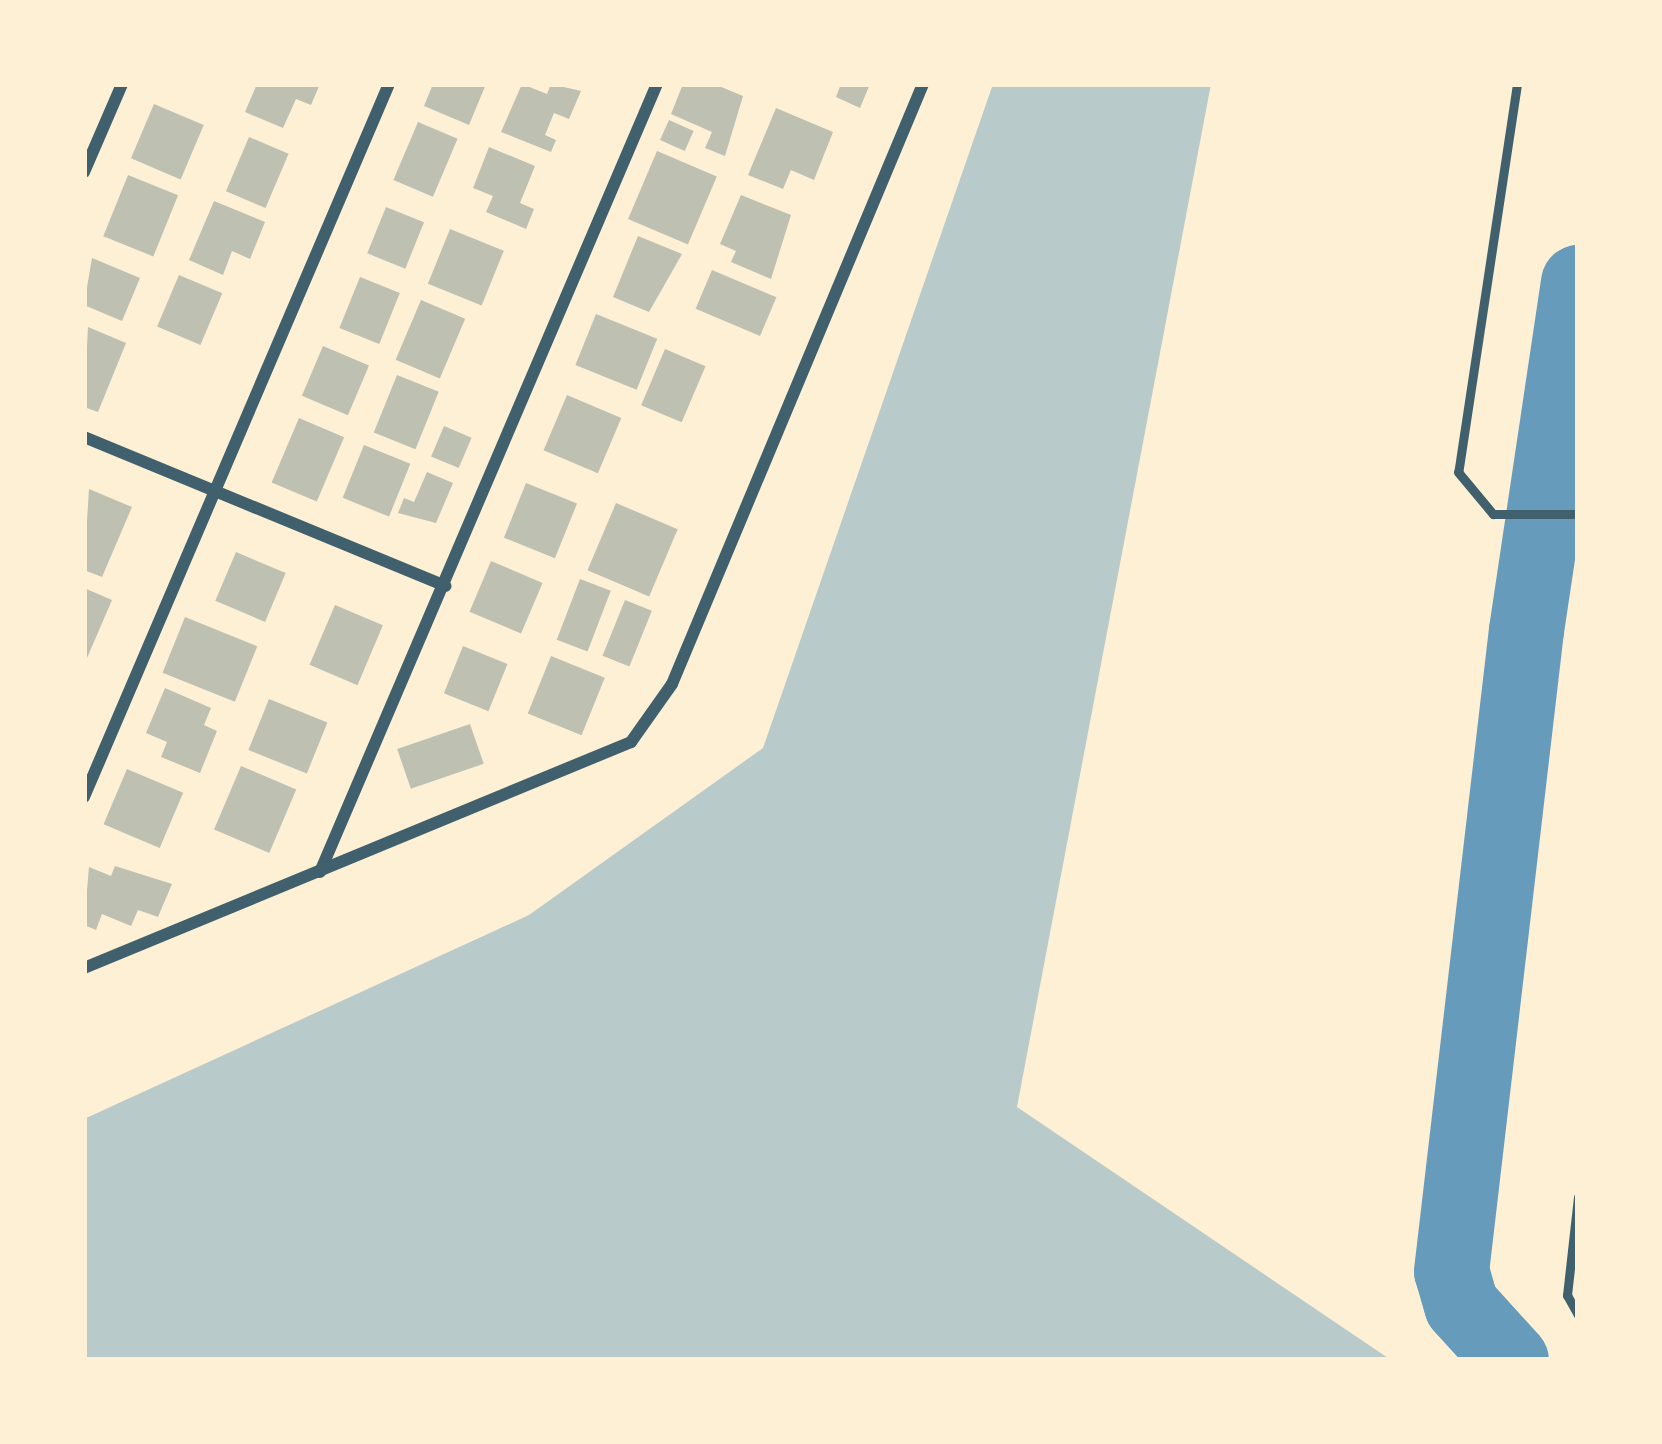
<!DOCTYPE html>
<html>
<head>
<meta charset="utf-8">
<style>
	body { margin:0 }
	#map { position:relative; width:1662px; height:1444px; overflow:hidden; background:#fdf0d5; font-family:Jost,sans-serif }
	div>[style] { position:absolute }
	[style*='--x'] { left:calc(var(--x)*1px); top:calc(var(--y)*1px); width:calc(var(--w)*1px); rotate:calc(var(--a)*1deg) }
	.green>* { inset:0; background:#b9caca }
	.river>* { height:75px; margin:-37.5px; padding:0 37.5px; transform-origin:37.5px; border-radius:37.5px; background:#669bbc }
	.building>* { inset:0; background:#bec0b2; transform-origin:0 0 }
	.service>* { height:9px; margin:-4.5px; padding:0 4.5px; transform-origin:4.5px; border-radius:4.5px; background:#3f606c }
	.minor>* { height:12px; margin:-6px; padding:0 6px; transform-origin:6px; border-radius:6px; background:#3f606c }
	span { translate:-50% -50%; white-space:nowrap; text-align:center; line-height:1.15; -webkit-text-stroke:12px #fdf0d5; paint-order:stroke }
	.frame { position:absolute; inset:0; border:87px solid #fdf0d5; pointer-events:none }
</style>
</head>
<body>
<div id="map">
	<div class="green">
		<i style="clip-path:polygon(993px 84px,1211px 84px,1017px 1107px,1391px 1360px,84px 1360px,84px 1119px,529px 915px,763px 748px)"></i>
	</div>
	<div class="river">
		<i style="--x:1511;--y:1360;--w:74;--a:-132.3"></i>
		<i style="--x:1461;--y:1305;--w:35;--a:-106"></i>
		<i style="--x:1451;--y:1271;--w:645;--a:-83.33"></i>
		<i style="--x:1526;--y:630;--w:352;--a:-81.5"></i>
	</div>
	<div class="building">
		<i style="clip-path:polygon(257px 84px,320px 84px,311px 105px,296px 99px,283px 128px,245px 112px)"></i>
		<i style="clip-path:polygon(433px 84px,486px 84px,469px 125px,424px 106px)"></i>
		<i style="clip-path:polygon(522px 84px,547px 94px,551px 84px,581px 91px,569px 119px,554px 113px,545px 135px,556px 140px,551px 152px,501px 132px)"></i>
		<i style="clip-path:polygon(683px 84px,714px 84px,743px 96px,725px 156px,705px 148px,712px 132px,671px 114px)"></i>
		<i style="clip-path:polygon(841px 84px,870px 84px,860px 108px,836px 97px)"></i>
		<i style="left:154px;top:104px;width:54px;height:59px;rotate:23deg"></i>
		<i style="clip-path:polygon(776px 108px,833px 132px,814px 180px,791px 170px,783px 189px,748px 175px)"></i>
		<i style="left:669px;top:120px;width:27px;height:22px;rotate:24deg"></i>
		<i style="left:418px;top:122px;width:43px;height:63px;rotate:23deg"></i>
		<i style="left:249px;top:137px;width:43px;height:59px;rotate:23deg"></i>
		<i style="clip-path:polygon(489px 147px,535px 166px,520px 203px,534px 209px,526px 229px,486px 212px,493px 196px,473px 188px)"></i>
		<i style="left:657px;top:151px;width:65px;height:74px;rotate:23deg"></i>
		<i style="left:128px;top:175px;width:54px;height:66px;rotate:22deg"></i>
		<i style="clip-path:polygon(741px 195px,791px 215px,771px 279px,731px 262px,736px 251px,720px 244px)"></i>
		<i style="clip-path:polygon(214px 201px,265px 222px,250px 259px,232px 251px,223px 275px,189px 260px)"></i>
		<i style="left:386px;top:207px;width:41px;height:50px;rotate:22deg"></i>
		<i style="left:450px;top:229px;width:58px;height:59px;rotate:22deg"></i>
		<i style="clip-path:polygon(638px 236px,682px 254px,649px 312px,613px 297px)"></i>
		<i style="clip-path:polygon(92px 258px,140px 278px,122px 321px,84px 305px)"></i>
		<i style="left:712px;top:270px;width:70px;height:42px;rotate:23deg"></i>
		<i style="left:179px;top:275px;width:47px;height:56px;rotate:23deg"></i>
		<i style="left:360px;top:277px;width:43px;height:55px;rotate:22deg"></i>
		<i style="left:421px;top:300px;width:48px;height:65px;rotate:23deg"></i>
		<i style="left:596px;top:314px;width:66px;height:55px;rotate:22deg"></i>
		<i style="clip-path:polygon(88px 327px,126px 343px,98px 412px,84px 407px)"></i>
		<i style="left:323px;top:346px;width:50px;height:54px;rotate:23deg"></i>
		<i style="left:665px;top:349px;width:44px;height:61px;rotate:23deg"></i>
		<i style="left:397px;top:375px;width:45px;height:62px;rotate:22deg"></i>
		<i style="left:567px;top:395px;width:59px;height:60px;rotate:23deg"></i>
		<i style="left:299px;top:418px;width:49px;height:70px;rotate:23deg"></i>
		<i style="left:444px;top:426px;width:30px;height:33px;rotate:23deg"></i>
		<i style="left:364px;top:445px;width:50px;height:57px;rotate:22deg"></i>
		<i style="clip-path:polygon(427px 472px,453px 483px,436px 523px,398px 513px,404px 498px,414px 502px)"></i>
		<i style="left:526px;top:483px;width:55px;height:59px;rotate:22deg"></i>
		<i style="clip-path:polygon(89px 489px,132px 507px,102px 577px,84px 570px)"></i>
		<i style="left:616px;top:503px;width:67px;height:73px;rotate:23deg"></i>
		<i style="left:236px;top:552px;width:54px;height:53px;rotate:23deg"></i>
		<i style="left:491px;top:561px;width:56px;height:55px;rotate:23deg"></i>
		<i style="left:580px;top:579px;width:33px;height:65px;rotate:21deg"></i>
		<i style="clip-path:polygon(84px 588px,112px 600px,84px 665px)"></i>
		<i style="left:625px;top:600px;width:29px;height:60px;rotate:22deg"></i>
		<i style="left:335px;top:605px;width:52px;height:65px;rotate:23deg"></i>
		<i style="left:185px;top:617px;width:78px;height:60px;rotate:22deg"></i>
		<i style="left:463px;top:646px;width:48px;height:51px;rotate:22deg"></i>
		<i style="left:551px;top:656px;width:58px;height:62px;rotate:22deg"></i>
		<i style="clip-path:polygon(165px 688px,211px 708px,204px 725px,217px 731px,200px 773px,161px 757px,167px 742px,146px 733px)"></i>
		<i style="left:269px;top:699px;width:63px;height:55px;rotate:22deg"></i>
		<i style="left:470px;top:724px;width:42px;height:77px;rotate:71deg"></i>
		<i style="left:241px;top:766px;width:60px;height:69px;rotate:23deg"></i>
		<i style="left:127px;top:769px;width:61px;height:60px;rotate:23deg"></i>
		<i style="clip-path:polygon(115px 866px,172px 884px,158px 917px,138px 910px,131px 926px,102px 914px,96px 930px,84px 925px,89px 867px,111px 876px)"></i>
	</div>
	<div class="service">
		<i style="--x:1517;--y:84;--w:392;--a:98.6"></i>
		<i style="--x:1458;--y:472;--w:55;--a:50.2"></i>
		<i style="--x:1493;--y:514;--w:85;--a:0"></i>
		<i style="--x:1578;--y:1197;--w:99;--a:96.4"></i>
		<i style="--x:1567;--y:1295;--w:23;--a:61"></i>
	</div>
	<div class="minor">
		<i style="--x:84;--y:172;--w:96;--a:-66.6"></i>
		<i style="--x:84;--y:437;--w:391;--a:22.4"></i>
		<i style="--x:84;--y:797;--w:775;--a:-66.84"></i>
		<i style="--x:320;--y:872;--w:857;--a:-66.85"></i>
		<i style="--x:84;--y:968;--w:592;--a:-22.45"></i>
		<i style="--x:631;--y:742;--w:71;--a:-54.7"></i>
		<i style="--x:672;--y:684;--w:650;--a:-67.3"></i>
	</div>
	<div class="frame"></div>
</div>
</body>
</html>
